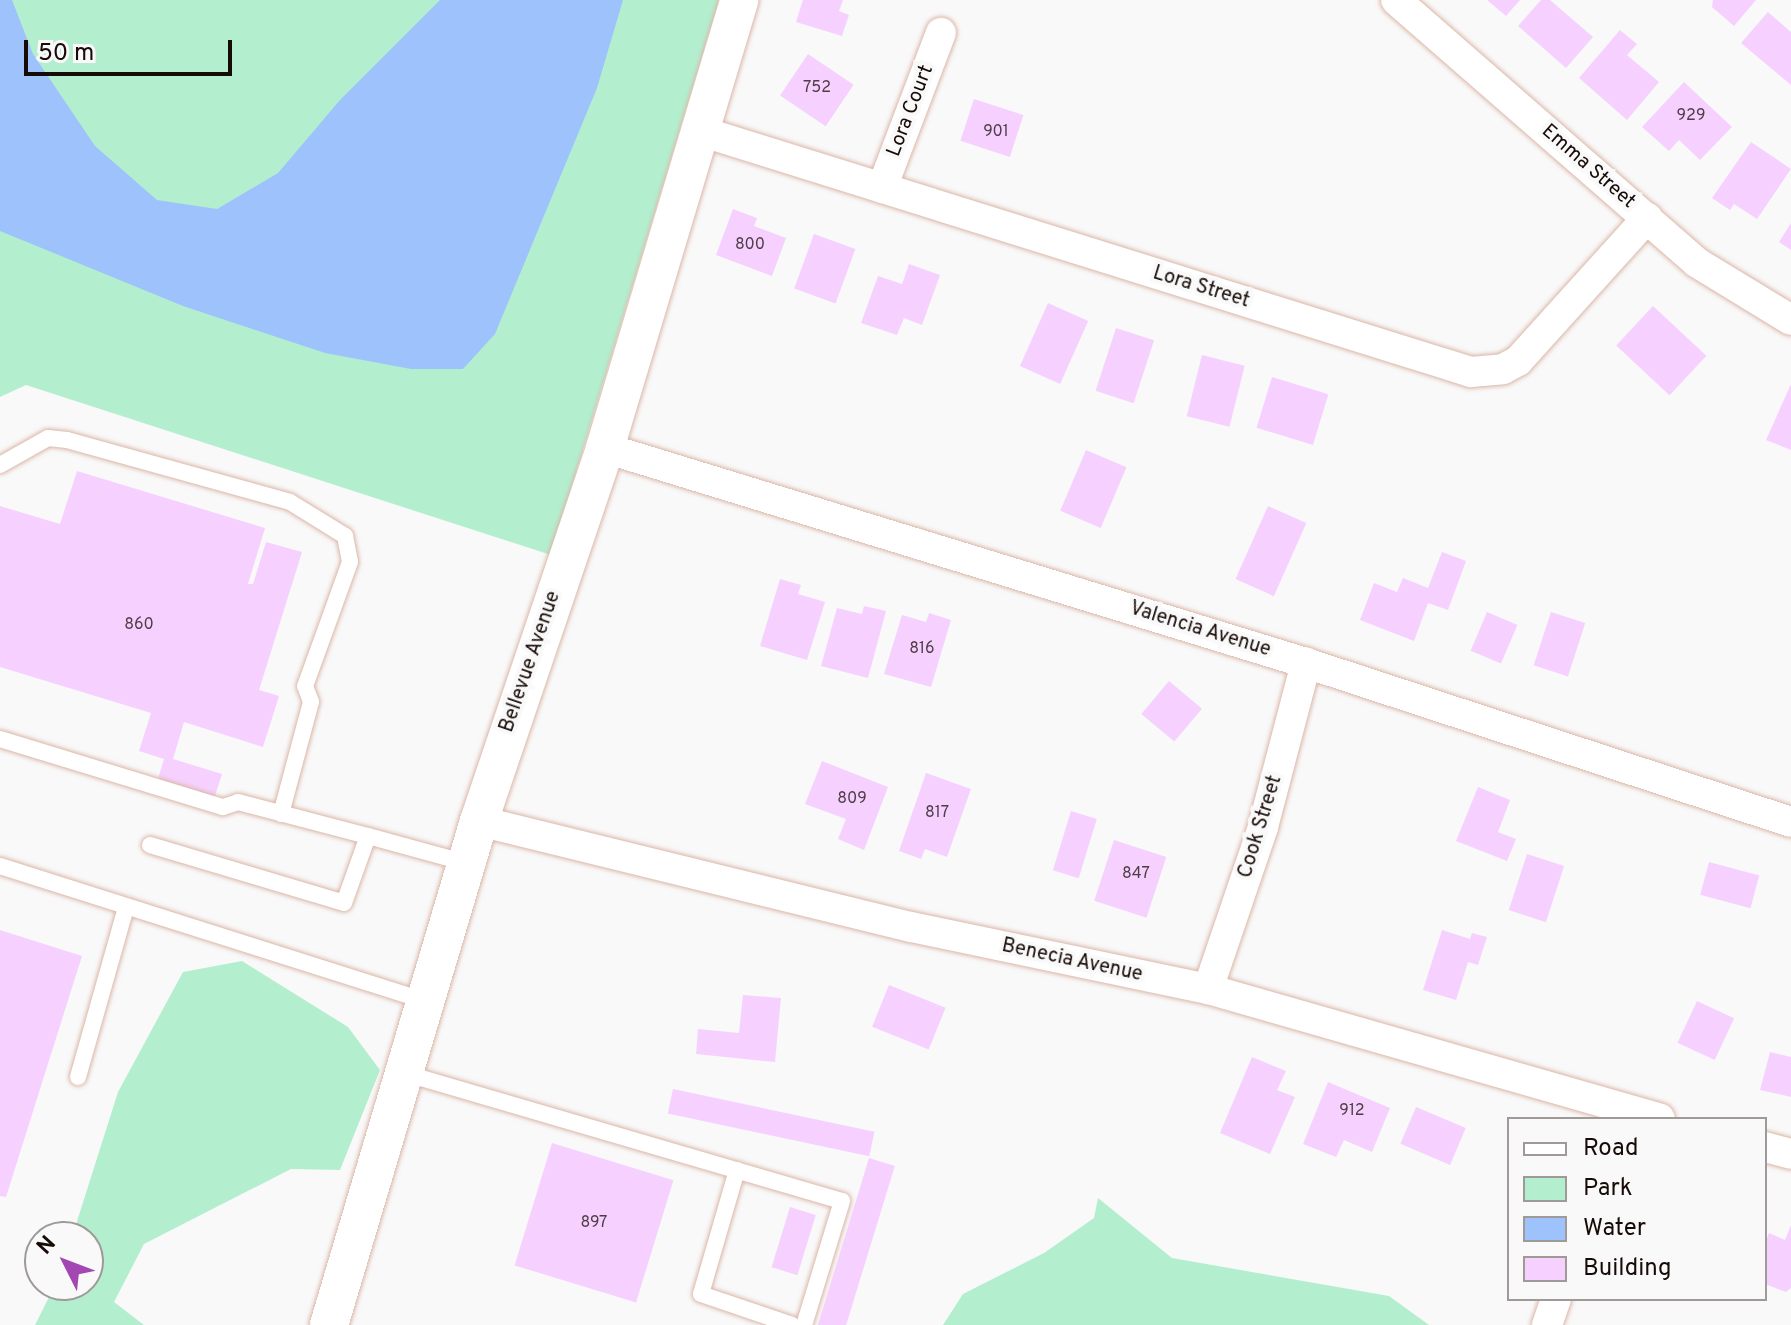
<!DOCTYPE html>
<html>
<head>
<meta charset="utf-8">
<style>
	body { margin:0 }
	#map { position:relative; width:1791px; height:1325px; overflow:hidden; background:#f9f9f9; font-family:Overpass,sans-serif }
	div>[style] { position:absolute }
	[style*='--x'] { left:calc(var(--x)*1px); top:calc(var(--y)*1px); width:calc(var(--w)*1px); rotate:calc(var(--a)*1deg) }
	.green>* { inset:0; background:#b3efcf }
	.water>* { inset:0; background:#9ec2fc }
	.building>* { inset:0; background:#f6d1ff; transform-origin:0 0 }
	.roads { filter:drop-shadow(0 0 2px #dbb6a8) drop-shadow(0 0 2px #dbb6a8) }
	.service>* { height:16px; margin:-8px; padding:0 8px; transform-origin:8px; border-radius:8px; background:#fff }
	.minor>* { height:30px; margin:-15px; padding:0 15px; transform-origin:15px; border-radius:15px; background:#fff }
	.tertiary>* { height:38px; margin:-19px; padding:0 19px; transform-origin:19px; border-radius:19px; background:#fff }
	span { translate:-50% -50%; white-space:nowrap; text-align:center; line-height:1.15; -webkit-text-stroke:8px #f9f9f9; paint-order:stroke }
	.number-label { font-size:16px; color:#4f3c45 }
	.number-label span { -webkit-text-stroke-width:0 }
	.street-label { font-size:20px; color:#170b07 }
	.legend { position:absolute; left:1507px; top:1117px; width:260px; height:184px; box-sizing:border-box; background:#f9f9f9; border:2px solid #9f9a98; margin:0; padding:10px 14px; list-style:none; font-size:24px; color:#170b07 }
	.legend li { display:flex; align-items:center; gap:16px; height:40px }
	.legend b { width:40px; border:2px solid #9f9a98 }
	.north { position:absolute; left:24px; top:1221px; width:80px; height:80px; box-sizing:border-box; background:#f9f9f9; border:2px solid #9f9a98; border-radius:50%; rotate:312deg; font-size:22px; font-weight:700; line-height:32px; text-align:center; color:#170b07 }
	.north::after { content:''; display:block; margin:auto; width:28px; height:36px; background:#a347b2; clip-path:polygon(50% 0,100% 100%,50% 72%,0 100%) }
	.scale { position:absolute; left:24px; top:40px; width:208px; height:36px; box-sizing:border-box; border:4px solid #170b07; border-top:0; padding-left:10px; font-size:24px; line-height:28px; white-space:nowrap; color:#170b07; -webkit-text-stroke:6px #f9f9f9; paint-order:stroke }
</style>
</head>
<body>
<div id="map">
	<div class="green">
		<i style="clip-path:polygon(0 0,719px 0,551px 555px,26px 385px,0 397px)"></i>
		<i style="clip-path:polygon(242px 961px,348px 1027px,380px 1070px,340px 1170px,291px 1169px,144px 1244px,114px 1302px,144px 1325px,35px 1325px,55px 1285px,88px 1285px,88px 1237px,72px 1237px,118px 1092px,183px 972px)"></i>
		<i style="clip-path:polygon(1098px 1198px,1172px 1258px,1389px 1296px,1429px 1325px,943px 1325px,963px 1294px,1044px 1253px,1094px 1218px)"></i>
	</div>
	<div class="water">
		<i style="clip-path:polygon(0 0,12px 0,33px 54px,95px 146px,157px 200px,217px 209px,278px 173px,340px 100px,440px 0,623px 0,597px 88px,495px 334px,463px 369px,411px 369px,325px 353px,183px 306px,0 231px)"></i>
	</div>
	<div class="building">
		<i style="clip-path:polygon(803px 0,843px 0,839px 11px,849px 15px,842px 36px,796px 22px)"></i>
		<i style="clip-path:polygon(1487px 0,1520px 0,1506px 16px)"></i>
		<i style="clip-path:polygon(1541px 0,1550px 0,1593px 37px,1566px 68px,1518px 26px)"></i>
		<i style="clip-path:polygon(1713px 0,1756px 0,1734px 26px,1712px 7px)"></i>
		<i style="clip-path:polygon(1768px 12px,1791px 32px,1791px 85px,1741px 43px)"></i>
		<i style="clip-path:polygon(1620px 30px,1637px 44px,1627px 55px,1659px 82px,1627px 120px,1579px 78px)"></i>
		<i style="left:808px;top:54px;width:55px;height:50px;rotate:34deg"></i>
		<i style="clip-path:polygon(1684px 82px,1732px 127px,1700px 160px,1679px 140px,1669px 151px,1642px 127px)"></i>
		<i style="left:974px;top:99px;width:52px;height:44px;rotate:18deg"></i>
		<i style="clip-path:polygon(1751px 142px,1791px 169px,1757px 219px,1734px 204px,1730px 210px,1712px 198px)"></i>
		<i style="clip-path:polygon(733px 209px,757px 218px,754px 226px,786px 238px,772px 276px,716px 255px)"></i>
		<i style="clip-path:polygon(1791px 223px,1791px 250px,1779px 242px)"></i>
		<i style="left:814px;top:234px;width:44px;height:58px;rotate:20deg"></i>
		<i style="clip-path:polygon(909px 264px,940px 275px,922px 325px,904px 318px,897px 335px,861px 323px,878px 276px,902px 284px)"></i>
		<i style="left:1048px;top:303px;width:44px;height:69px;rotate:24deg"></i>
		<i style="left:1653px;top:306px;width:73px;height:54px;rotate:43deg"></i>
		<i style="left:1116px;top:328px;width:40px;height:66px;rotate:18deg"></i>
		<i style="left:1202px;top:355px;width:44px;height:63px;rotate:14deg"></i>
		<i style="left:1272px;top:377px;width:59px;height:53px;rotate:17deg"></i>
		<i style="clip-path:polygon(1791px 384px,1791px 450px,1766px 440px)"></i>
		<i style="left:1086px;top:450px;width:44px;height:66px;rotate:23deg"></i>
		<i style="clip-path:polygon(77px 471px,265px 528px,248px 584px,253px 584px,266px 542px,302px 552px,259px 690px,279px 696px,263px 747px,184px 722px,173px 759px,222px 774px,214px 799px,157px 782px,164px 759px,139px 751px,151px 713px,0 667px,0 506px,60px 524px)"></i>
		<i style="left:1268px;top:506px;width:42px;height:80px;rotate:24deg"></i>
		<i style="clip-path:polygon(1442px 552px,1466px 561px,1448px 610px,1428px 603px,1414px 641px,1360px 620px,1374px 583px,1397px 592px,1403px 578px,1428px 588px)"></i>
		<i style="clip-path:polygon(780px 579px,801px 585px,798px 594px,825px 602px,807px 660px,760px 646px)"></i>
		<i style="clip-path:polygon(864px 606px,886px 611px,868px 678px,821px 666px,837px 608px,862px 614px)"></i>
		<i style="left:1487px;top:612px;width:33px;height:42px;rotate:23deg"></i>
		<i style="left:1551px;top:612px;width:36px;height:56px;rotate:18deg"></i>
		<i style="clip-path:polygon(929px 613px,951px 620px,931px 687px,884px 674px,902px 615px,926px 622px)"></i>
		<i style="left:1169px;top:681px;width:43px;height:43px;rotate:40deg"></i>
		<i style="clip-path:polygon(822px 761px,888px 787px,864px 850px,838px 839px,846px 819px,805px 804px)"></i>
		<i style="clip-path:polygon(926px 773px,971px 789px,947px 857px,925px 849px,921px 859px,899px 851px)"></i>
		<i style="clip-path:polygon(1478px 787px,1510px 800px,1498px 832px,1516px 839px,1507px 861px,1456px 841px)"></i>
		<i style="left:1071px;top:811px;width:27px;height:62px;rotate:17deg"></i>
		<i style="left:1114px;top:840px;width:55px;height:64px;rotate:18deg"></i>
		<i style="left:1527px;top:854px;width:39px;height:59px;rotate:18deg"></i>
		<i style="left:1709px;top:862px;width:52px;height:34px;rotate:15deg"></i>
		<i style="clip-path:polygon(0 930px,82px 956px,6px 1197px,0 1196px)"></i>
		<i style="clip-path:polygon(1442px 930px,1470px 939px,1472px 933px,1487px 937px,1478px 965px,1468px 962px,1456px 1000px,1423px 990px)"></i>
		<i style="left:889px;top:985px;width:61px;height:45px;rotate:22deg"></i>
		<i style="clip-path:polygon(743px 995px,781px 998px,775px 1062px,696px 1054px,698px 1029px,739px 1033px)"></i>
		<i style="left:1697px;top:1001px;width:41px;height:46px;rotate:25deg"></i>
		<i style="clip-path:polygon(1770px 1052px,1791px 1057px,1791px 1097px,1760px 1090px)"></i>
		<i style="clip-path:polygon(1252px 1057px,1286px 1071px,1277px 1090px,1295px 1097px,1270px 1154px,1220px 1133px)"></i>
		<i style="clip-path:polygon(1328px 1082px,1390px 1108px,1372px 1152px,1344px 1140px,1336px 1157px,1303px 1144px)"></i>
		<i style="left:673px;top:1089px;width:206px;height:25px;rotate:12deg"></i>
		<i style="left:1416px;top:1107px;width:54px;height:40px;rotate:23deg"></i>
		<i style="left:552px;top:1143px;width:127px;height:128px;rotate:17deg"></i>
		<i style="left:869px;top:1158px;width:27px;height:175px;rotate:17deg"></i>
		<i style="left:790px;top:1207px;width:27px;height:63px;rotate:17deg"></i>
		<i style="clip-path:polygon(1791px 1225px,1791px 1288px,1786px 1292px,1765px 1284px,1765px 1243px,1769px 1233px,1785px 1240px)"></i>
	</div>
	<div class="roads">
		<div class="service">
			<i style="--x:0;--y:465;--w:55;--a:-29.4"></i>
			<i style="--x:48;--y:438;--w:19;--a:6"></i>
			<i style="--x:67;--y:440;--w:231;--a:15.5"></i>
			<i style="--x:290;--y:502;--w:65;--a:31.7"></i>
			<i style="--x:345;--y:536;--w:26;--a:79"></i>
			<i style="--x:350;--y:562;--w:132;--a:109.9"></i>
			<i style="--x:305;--y:686;--w:17;--a:69"></i>
			<i style="--x:311;--y:702;--w:116;--a:105"></i>
			<i style="--x:0;--y:739;--w:233;--a:17"></i>
			<i style="--x:223;--y:807;--w:16;--a:-18"></i>
			<i style="--x:238;--y:802;--w:134;--a:14.7"></i>
			<i style="--x:150;--y:845;--w:202;--a:16.6"></i>
			<i style="--x:344;--y:903;--w:71;--a:-70.3"></i>
			<i style="--x:368;--y:836;--w:103;--a:15.3"></i>
			<i style="--x:0;--y:866;--w:446;--a:17.6"></i>
			<i style="--x:404;--y:1073;--w:456;--a:16.3"></i>
			<i style="--x:842;--y:1201;--w:130;--a:107"></i>
			<i style="--x:78;--y:1077;--w:177;--a:-74.2"></i>
			<i style="--x:737;--y:1170;--w:129;--a:106.2"></i>
			<i style="--x:701;--y:1294;--w:96;--a:18.8"></i>
		</div>
		<div class="minor">
			<i style="--x:1396;--y:0;--w:398;--a:41.1"></i>
			<i style="--x:1696;--y:262;--w:111;--a:31.4"></i>
			<i style="--x:700;--y:131;--w:808;--a:17.36"></i>
			<i style="--x:1471;--y:372;--w:32;--a:-5"></i>
			<i style="--x:1503;--y:369;--w:17;--a:-28"></i>
			<i style="--x:1518;--y:361;--w:193;--a:-47.9"></i>
			<i style="--x:882;--y:188;--w:166;--a:-69.2"></i>
			<i style="--x:605;--y:448;--w:733;--a:17.05"></i>
			<i style="--x:1306;--y:663;--w:510;--a:18.15"></i>
			<i style="--x:479;--y:821;--w:445;--a:13.8"></i>
			<i style="--x:911;--y:927;--w:303;--a:11.8"></i>
			<i style="--x:1208;--y:989;--w:470;--a:16"></i>
			<i style="--x:1208;--y:989;--w:171;--a:-71.2"></i>
			<i style="--x:1263;--y:827;--w:170;--a:-75.3"></i>
			<i style="--x:1765;--y:1147;--w:27;--a:15"></i>
			<i style="--x:1547;--y:1325;--w:28;--a:-71"></i>
		</div>
		<div class="tertiary">
			<i style="--x:329;--y:1325;--w:526;--a:-73.43"></i>
			<i style="--x:479;--y:821;--w:394;--a:-71.3"></i>
			<i style="--x:605;--y:448;--w:468;--a:-73.3"></i>
		</div>
	</div>
	<div class="number-label">
		<span style="left:817px;top:88px">752</span>
		<span style="left:1691px;top:116px">929</span>
		<span style="left:996px;top:132px">901</span>
		<span style="left:750px;top:245px">800</span>
		<span style="left:139px;top:625px">860</span>
		<span style="left:922px;top:649px">816</span>
		<span style="left:852px;top:799px">809</span>
		<span style="left:937px;top:813px">817</span>
		<span style="left:1136px;top:874px">847</span>
		<span style="left:1352px;top:1111px">912</span>
		<span style="left:594px;top:1223px">897</span>
	</div>
	<div class="street-label">
		<span style="left:911px;top:111px;rotate:-69deg">Lora Court</span>
		<span style="left:1588px;top:167px;rotate:41deg">Emma Street</span>
		<span style="left:1201px;top:288px;rotate:17deg">Lora Street</span>
		<span style="left:1200px;top:630px;rotate:17deg">Valencia Avenue</span>
		<span style="left:531px;top:662px;rotate:-71deg">Bellevue Avenue</span>
		<span style="left:1261px;top:827px;rotate:-73deg">Cook Street</span>
		<span style="left:1072px;top:961px;rotate:12deg">Benecia Avenue</span>
	</div>
	<ul class="legend">
	<li><b style="height:10px;background:#fff"></b>Road</li>
	<li><b style="height:22px;background:#b3efcf"></b>Park</li>
	<li><b style="height:22px;background:#9ec2fc"></b>Water</li>
	<li><b style="height:22px;background:#f6d1ff"></b>Building</li>
	</ul>
	<div class="north">N</div>
	<div class="scale">50 m</div>
</div>
</body>
</html>
